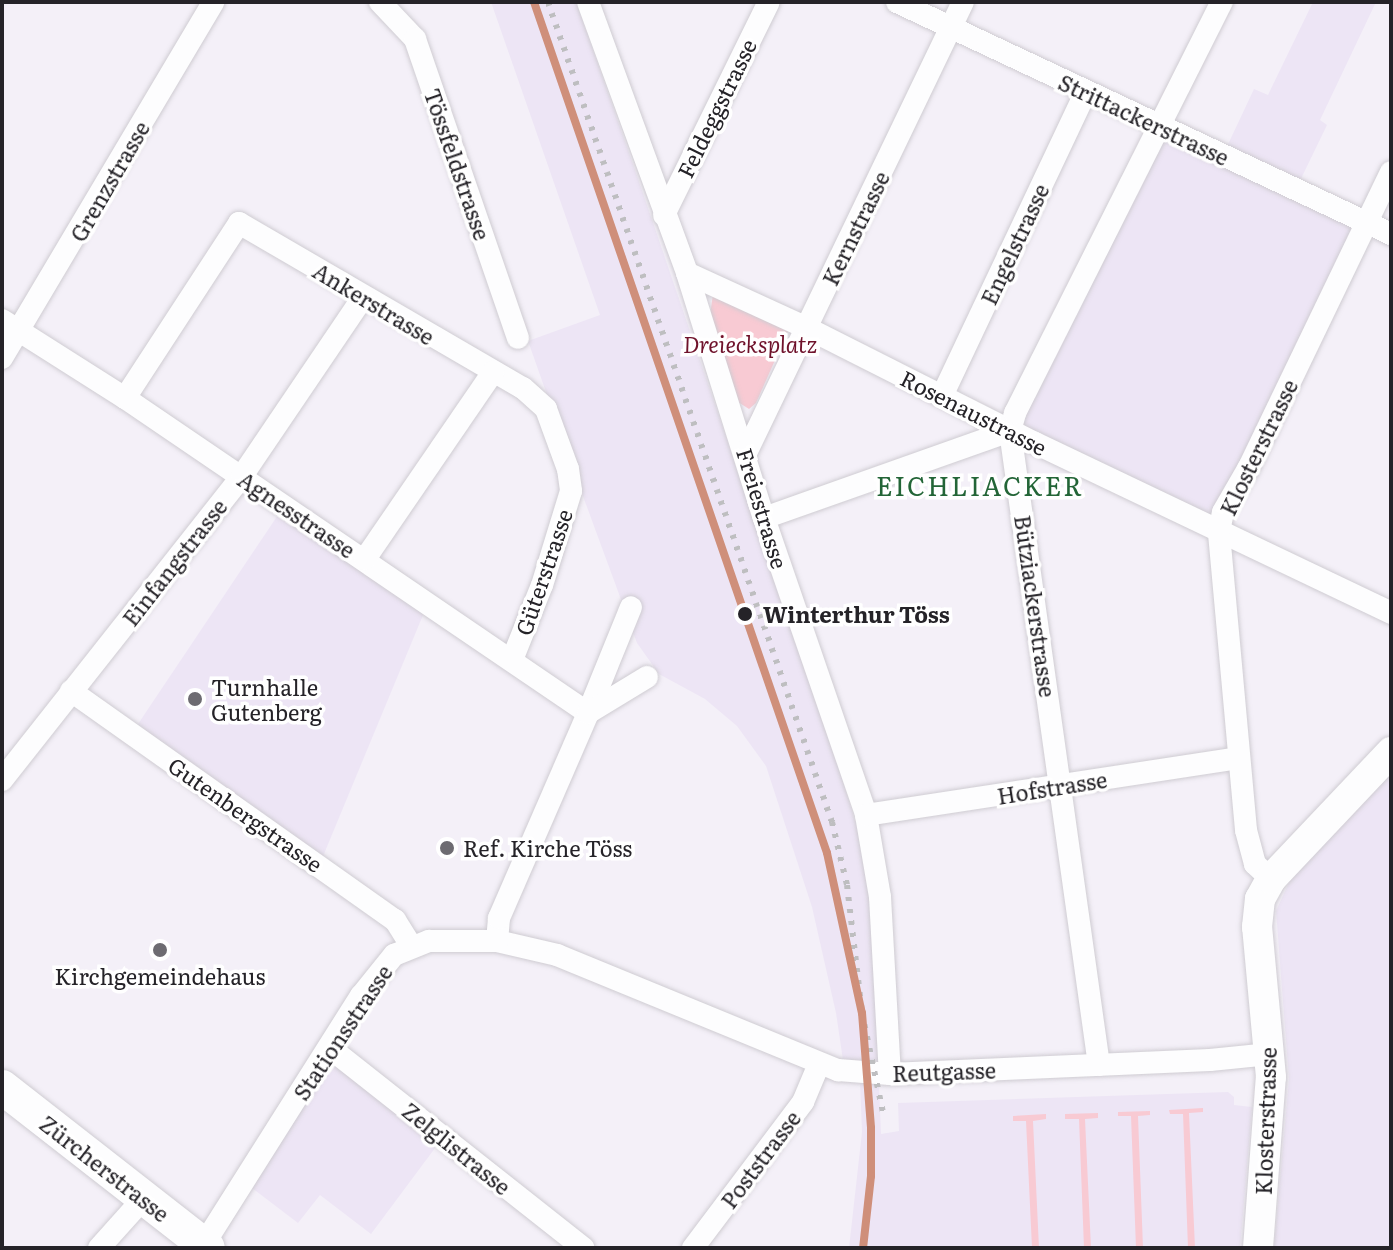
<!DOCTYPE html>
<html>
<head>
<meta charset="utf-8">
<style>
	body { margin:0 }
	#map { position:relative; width:1393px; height:1250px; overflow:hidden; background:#f4f0f8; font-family:Literata,serif }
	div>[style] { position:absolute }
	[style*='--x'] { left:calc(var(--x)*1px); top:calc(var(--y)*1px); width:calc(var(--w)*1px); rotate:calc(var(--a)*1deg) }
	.built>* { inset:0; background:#ede5f5 }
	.green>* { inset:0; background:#f8cad3 }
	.roads { filter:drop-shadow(0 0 2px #cfccd2) drop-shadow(0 0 2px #cfccd2) }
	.street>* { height:22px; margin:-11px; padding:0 11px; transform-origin:11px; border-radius:11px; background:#fdfdfe }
	.secondary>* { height:30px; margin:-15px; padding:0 15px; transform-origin:15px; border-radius:15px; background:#fdfdfe }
	.primary>* { height:34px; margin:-17px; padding:0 17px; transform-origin:17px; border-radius:17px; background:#fdfdfe }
	.rail>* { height:6px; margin-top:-3px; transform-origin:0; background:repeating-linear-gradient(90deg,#bebec0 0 4px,transparent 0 12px) }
	.rail-1>* { height:8px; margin:-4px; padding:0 4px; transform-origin:4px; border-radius:4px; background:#cf8f7a }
	.dots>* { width:22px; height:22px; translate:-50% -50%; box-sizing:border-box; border:4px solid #fff; border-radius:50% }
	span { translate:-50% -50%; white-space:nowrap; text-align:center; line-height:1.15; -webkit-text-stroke:7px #fff; paint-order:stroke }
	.street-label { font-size:22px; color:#252328 }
	.park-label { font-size:22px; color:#6f122b; font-style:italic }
	.stop-label { font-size:22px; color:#252328; font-weight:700 }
	.left { translate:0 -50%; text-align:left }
	.poi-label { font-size:22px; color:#252328 }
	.quarter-label { font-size:26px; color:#236537; letter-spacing:2px }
	.frame { position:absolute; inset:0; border:4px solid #252328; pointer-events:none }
</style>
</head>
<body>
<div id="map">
	<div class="built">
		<i style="clip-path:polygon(491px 2px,576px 2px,634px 167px,841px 774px,867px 862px,883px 1060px,874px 1060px,879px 1086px,881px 1134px,899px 1131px,898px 1103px,1228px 1092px,1234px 1097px,1234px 1105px,1252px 1107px,1240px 1248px,849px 1248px,862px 1132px,860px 1082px,843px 1060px,836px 1013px,812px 907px,766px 766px,737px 726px,705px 699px,659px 674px,637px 643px,580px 488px,528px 341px,600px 315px)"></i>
		<i style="clip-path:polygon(1313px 2px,1376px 2px,1320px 120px,1327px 125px,1296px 189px,1367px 222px,1219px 531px,1010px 431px,1160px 126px,1223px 155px,1254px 89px,1268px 95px)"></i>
		<i style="clip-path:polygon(284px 506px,428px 603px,319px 866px,132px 733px)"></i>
		<i style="clip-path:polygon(1391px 773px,1391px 1248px,1274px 1248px,1289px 1079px,1276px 911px,1292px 876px)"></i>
		<i style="clip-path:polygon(330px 1048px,444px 1136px,371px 1234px,320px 1195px,298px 1223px,244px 1182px)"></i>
	</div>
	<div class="green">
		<i style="clip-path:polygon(713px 294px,788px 331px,756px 403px,749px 409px,738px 402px,710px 315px)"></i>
		<i style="clip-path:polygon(1203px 1108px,1203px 1112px,1189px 1113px,1195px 1248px,1188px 1248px,1183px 1114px,1170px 1114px,1169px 1110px)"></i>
		<i style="clip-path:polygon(1150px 1111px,1150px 1115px,1138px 1116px,1143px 1248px,1136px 1248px,1131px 1116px,1118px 1116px,1118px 1112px)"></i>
		<i style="clip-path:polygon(1098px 1113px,1098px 1118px,1085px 1119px,1091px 1248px,1084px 1248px,1079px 1119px,1065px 1119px,1065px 1114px)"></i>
		<i style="clip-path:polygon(1046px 1114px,1046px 1119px,1033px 1121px,1039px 1248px,1032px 1248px,1026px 1121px,1013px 1121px,1013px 1116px)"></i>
	</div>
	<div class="roads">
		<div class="street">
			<i style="--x:380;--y:2;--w:51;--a:46.6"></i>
			<i style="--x:415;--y:39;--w:316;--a:71"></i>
			<i style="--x:588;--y:2;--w:289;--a:69.9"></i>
			<i style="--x:687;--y:273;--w:257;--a:72.6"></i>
			<i style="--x:764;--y:518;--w:314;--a:71"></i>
			<i style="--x:866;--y:815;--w:83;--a:80.3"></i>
			<i style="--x:880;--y:897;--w:177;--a:86.8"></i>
			<i style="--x:897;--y:2;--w:546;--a:25.16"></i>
			<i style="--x:664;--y:215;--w:237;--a:-63.8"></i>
			<i style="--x:687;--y:273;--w:132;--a:24.6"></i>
			<i style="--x:807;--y:328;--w:255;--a:26.8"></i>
			<i style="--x:1035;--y:443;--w:395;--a:25.5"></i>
			<i style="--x:2;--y:320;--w:146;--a:32.4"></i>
			<i style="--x:125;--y:398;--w:560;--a:34.23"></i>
			<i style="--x:588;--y:713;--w:114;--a:-67.9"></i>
			<i style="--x:2;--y:358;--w:414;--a:-59.3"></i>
			<i style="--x:942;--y:396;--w:336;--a:-64.7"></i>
			<i style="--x:125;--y:398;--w:209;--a:-56.9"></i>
			<i style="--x:239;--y:223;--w:328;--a:30.2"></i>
			<i style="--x:523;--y:388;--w:31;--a:42"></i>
			<i style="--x:546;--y:409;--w:64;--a:69.9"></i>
			<i style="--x:568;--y:469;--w:22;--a:82"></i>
			<i style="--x:571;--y:491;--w:98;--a:107.1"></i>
			<i style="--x:542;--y:585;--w:81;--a:111.8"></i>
			<i style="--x:746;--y:453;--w:500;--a:-64.31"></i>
			<i style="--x:764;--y:518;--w:261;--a:-19.5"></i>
			<i style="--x:365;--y:559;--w:227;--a:-55.6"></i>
			<i style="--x:71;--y:691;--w:397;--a:35.3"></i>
			<i style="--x:395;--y:920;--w:31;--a:58"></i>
			<i style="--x:2;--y:780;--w:387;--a:-51.7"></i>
			<i style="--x:242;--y:476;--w:216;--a:-55.9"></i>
			<i style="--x:866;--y:815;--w:377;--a:-8.7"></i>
			<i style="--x:1271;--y:879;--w:22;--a:-137"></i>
			<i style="--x:1255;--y:864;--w:35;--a:-105"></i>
			<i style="--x:1246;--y:830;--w:300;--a:-95.2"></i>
			<i style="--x:1219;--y:531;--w:19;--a:-78"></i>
			<i style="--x:1223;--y:512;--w:52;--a:-60"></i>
			<i style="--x:1249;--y:467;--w:327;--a:-64.3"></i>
			<i style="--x:497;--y:941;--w:62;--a:13.1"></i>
			<i style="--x:557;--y:955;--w:304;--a:22.3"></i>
			<i style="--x:838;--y:1070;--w:52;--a:4.4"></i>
			<i style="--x:890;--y:1074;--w:320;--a:-2.5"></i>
			<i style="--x:1210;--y:1060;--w:60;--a:-5.7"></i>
			<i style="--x:330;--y:1048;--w:323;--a:38.3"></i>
			<i style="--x:1099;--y:1065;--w:640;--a:-97.99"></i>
			<i style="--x:1010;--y:431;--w:19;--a:-74"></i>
			<i style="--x:1015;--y:413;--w:460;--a:-63.3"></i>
			<i style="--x:204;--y:1244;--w:294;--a:-57.7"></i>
			<i style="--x:361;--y:996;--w:53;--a:-51.2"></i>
			<i style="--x:394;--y:955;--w:38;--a:-22"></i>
			<i style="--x:429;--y:941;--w:68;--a:0"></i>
			<i style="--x:497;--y:941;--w:23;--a:-85"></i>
			<i style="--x:499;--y:918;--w:223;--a:-66.5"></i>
			<i style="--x:588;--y:713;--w:69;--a:-31.4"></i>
			<i style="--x:99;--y:1248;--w:66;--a:-48.1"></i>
			<i style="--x:693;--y:1248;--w:183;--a:-53"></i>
			<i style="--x:803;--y:1102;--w:41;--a:-67.2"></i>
		</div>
		<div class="secondary">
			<i style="--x:1258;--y:1248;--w:171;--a:-85.7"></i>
			<i style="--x:1271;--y:1077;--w:151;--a:-95.3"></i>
			<i style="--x:1257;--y:927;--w:28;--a:-84"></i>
			<i style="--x:1260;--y:899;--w:23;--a:-61"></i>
			<i style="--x:1271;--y:879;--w:175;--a:-46.6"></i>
		</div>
		<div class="primary">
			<i style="--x:2;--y:1087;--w:261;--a:38"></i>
		</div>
	</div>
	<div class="rail">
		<i style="--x:548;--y:2;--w:868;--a:70.9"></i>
		<i style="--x:832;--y:822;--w:65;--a:76.6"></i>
		<i style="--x:847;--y:885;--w:129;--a:83.3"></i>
		<i style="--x:862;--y:1013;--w:106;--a:78.1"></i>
	</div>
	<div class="rail-1">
		<i style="--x:534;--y:2;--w:900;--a:71"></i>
		<i style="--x:827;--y:853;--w:164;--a:77.7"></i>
		<i style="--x:862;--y:1013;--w:115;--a:85.5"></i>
		<i style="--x:871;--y:1128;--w:48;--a:90"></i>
		<i style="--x:871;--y:1176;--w:72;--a:96.3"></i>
	</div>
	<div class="dots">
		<i style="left:745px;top:614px;background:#252328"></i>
		<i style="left:195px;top:699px;background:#6d6b71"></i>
		<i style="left:447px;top:848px;background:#6d6b71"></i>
		<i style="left:160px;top:950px;background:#6d6b71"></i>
	</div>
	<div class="street-label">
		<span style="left:716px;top:108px;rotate:-64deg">Feldeggstrasse</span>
		<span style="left:1144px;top:119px;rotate:25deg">Strittackerstrasse</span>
		<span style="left:458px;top:164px;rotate:71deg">Tössfeldstrasse</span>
		<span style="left:109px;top:181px;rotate:-60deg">Grenzstrasse</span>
		<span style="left:855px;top:228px;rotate:-64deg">Kernstrasse</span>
		<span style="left:1014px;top:244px;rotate:-65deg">Engelstrasse</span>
		<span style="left:374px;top:303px;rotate:31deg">Ankerstrasse</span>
		<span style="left:974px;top:412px;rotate:27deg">Rosenaustrasse</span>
		<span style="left:1258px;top:447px;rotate:-64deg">Klosterstrasse</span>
		<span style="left:763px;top:508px;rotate:73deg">Freiestrasse</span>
		<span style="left:297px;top:514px;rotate:34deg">Agnesstrasse</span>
		<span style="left:174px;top:562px;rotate:-52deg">Einfangstrasse</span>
		<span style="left:543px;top:572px;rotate:-71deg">Güterstrasse</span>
		<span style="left:1036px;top:606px;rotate:82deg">Bütziackerstrasse</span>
		<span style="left:1052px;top:787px;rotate:-9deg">Hofstrasse</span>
		<span style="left:246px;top:814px;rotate:35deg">Gutenbergstrasse</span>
		<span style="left:342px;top:1032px;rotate:-56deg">Stationsstrasse</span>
		<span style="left:944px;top:1071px;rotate:-2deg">Reutgasse</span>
		<span style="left:1265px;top:1121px;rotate:-88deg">Klosterstrasse</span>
		<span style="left:457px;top:1148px;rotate:39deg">Zelglistrasse</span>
		<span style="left:760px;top:1159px;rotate:-53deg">Poststrasse</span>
		<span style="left:105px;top:1168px;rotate:38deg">Zürcherstrasse</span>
	</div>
	<div class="park-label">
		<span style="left:750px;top:344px">Dreiecksplatz</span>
	</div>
	<div class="stop-label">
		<span class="left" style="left:763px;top:614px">Winterthur Töss</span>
	</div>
	<div class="poi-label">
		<span class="left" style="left:211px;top:699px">Turnhalle<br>Gutenberg</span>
		<span class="left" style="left:463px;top:848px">Ref. Kirche Töss</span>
		<span style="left:160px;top:976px">Kirchgemeindehaus</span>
	</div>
	<div class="quarter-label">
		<span style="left:980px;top:485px">EICHLIACKER</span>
	</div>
	<div class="frame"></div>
</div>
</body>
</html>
